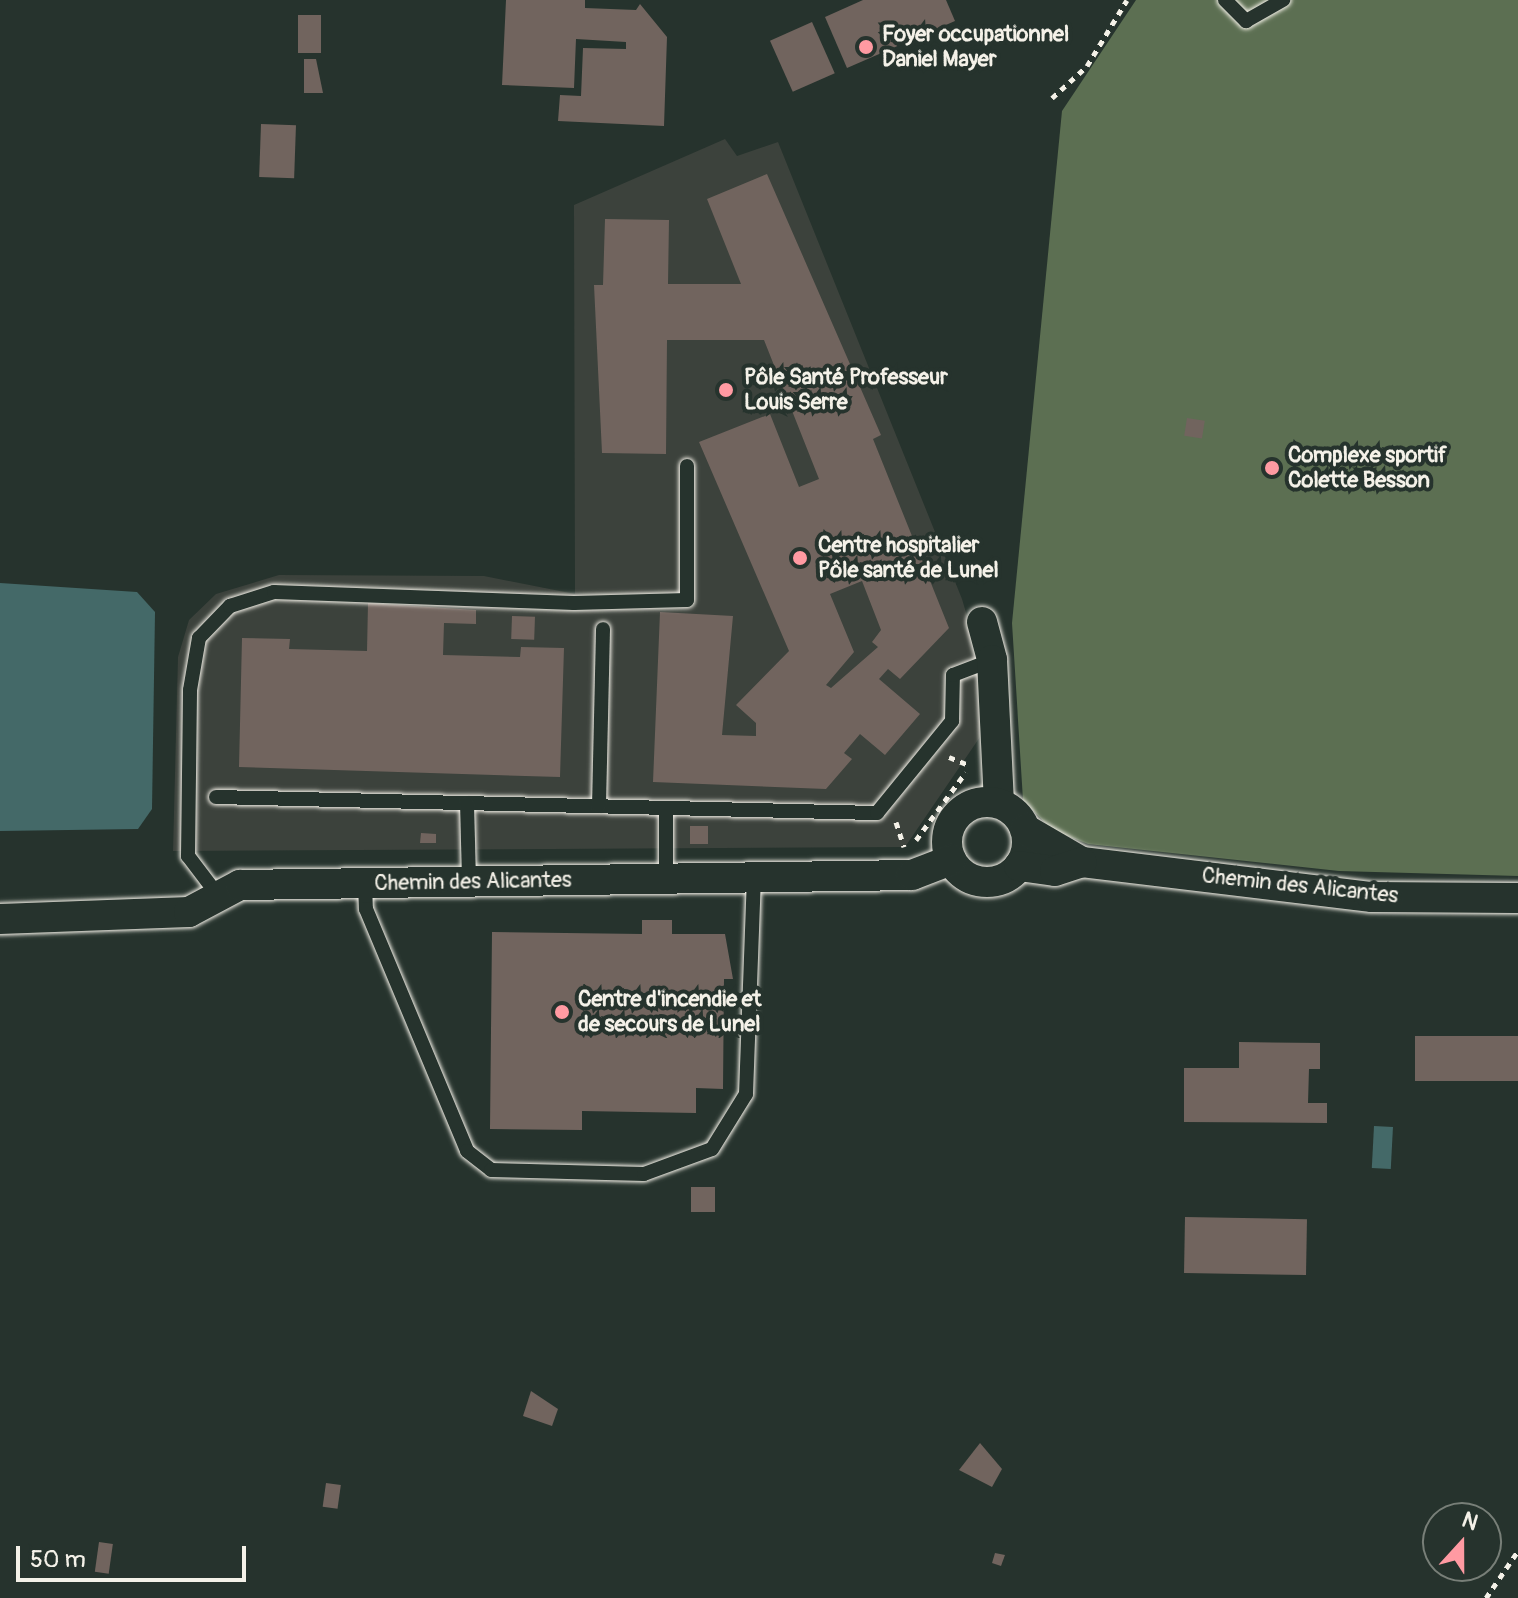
<!DOCTYPE html>
<html>
<head>
<meta charset="utf-8">
<style>
	body { margin:0 }
	#map { position:relative; width:1518px; height:1598px; overflow:hidden; background:#26332d; font-family:Pangolin,sans-serif }
	div>[style] { position:absolute }
	[style*='--x'] { left:calc(var(--x)*1px); top:calc(var(--y)*1px); width:calc(var(--w)*1px); rotate:calc(var(--a)*1deg) }
	.built>* { inset:0; background:#3c423c }
	.green>* { inset:0; background:#5c6f52 }
	.water>* { inset:0; background:#446968; transform-origin:0 0 }
	.building>* { inset:0; background:#71645e; transform-origin:0 0 }
	.path>* { height:5px; margin-top:-2.5px; transform-origin:0; background:repeating-linear-gradient(90deg,#f4f1e8 0 6px,transparent 0 12px) }
	.roads { filter:drop-shadow(0 0 2px #f4f1e8) drop-shadow(0 0 2px #f4f1e8) }
	.service>* { height:14px; margin:-7px; padding:0 7px; transform-origin:7px; border-radius:7px; background:#26332d }
	.minor>* { height:30px; margin:-15px; padding:0 15px; transform-origin:15px; border-radius:15px; background:#26332d }
	.minor>.ring { margin:-15px; padding:0; box-sizing:content-box; background:none; border:30px solid #26332d; border-radius:50% }
	.dots>* { width:22px; height:22px; translate:-50% -50%; box-sizing:border-box; border:4px solid #26332d; border-radius:50% }
	span { translate:-50% -50%; white-space:nowrap; text-align:center; line-height:1.15; -webkit-text-stroke:8px #26332d; paint-order:stroke }
	.poi-label { font-size:22px; color:#f4f1e8; font-weight:700 }
	.left { translate:0 -50%; text-align:left }
	.street-label { font-size:22px; color:#f4f1e8 }
	.north { position:absolute; left:1422px; top:1502px; width:80px; height:80px; box-sizing:border-box; background:#26332d; border:2px solid #787f78; border-radius:50%; rotate:21deg; font-size:22px; font-weight:700; line-height:32px; text-align:center; color:#f4f1e8 }
	.north::after { content:''; display:block; margin:auto; width:28px; height:36px; background:#ff9aa2; clip-path:polygon(50% 0,100% 100%,50% 72%,0 100%) }
	.scale { position:absolute; left:16px; top:1546px; width:230px; height:36px; box-sizing:border-box; border:4px solid #f4f1e8; border-top:0; padding-left:10px; font-size:24px; line-height:28px; white-space:nowrap; color:#f4f1e8; -webkit-text-stroke:6px #26332d; paint-order:stroke }
</style>
</head>
<body>
<div id="map">
	<div class="built">
		<i style="clip-path:polygon(725px 139px,737px 156px,778px 142px,962px 599px,988px 687px,980px 737px,905px 847px,173px 851px,178px 657px,189px 620px,216px 594px,279px 575px,484px 576px,575px 594px,574px 205px)"></i>
	</div>
	<div class="green">
		<i style="clip-path:polygon(1136px 0,1518px 0,1518px 876px,1339px 871px,1088px 844px,1052px 830px,1023px 800px,1012px 623px,1062px 111px)"></i>
	</div>
	<div class="water">
		<i style="clip-path:polygon(0 583px,137px 592px,155px 612px,152px 809px,138px 829px,0 831px)"></i>
		<i style="left:1374px;top:1126px;width:19px;height:42px;rotate:3deg"></i>
	</div>
	<div class="building">
		<i style="clip-path:polygon(506px 0,585px 0,585px 8px,636px 10px,640px 4px,667px 37px,664px 126px,558px 121px,560px 95px,581px 96px,583px 48px,626px 49px,626px 42px,576px 39px,574px 88px,502px 85px)"></i>
		<i style="clip-path:polygon(863px 0,946px 0,955px 21px,847px 68px,825px 17px)"></i>
		<i style="left:298px;top:15px;width:23px;height:38px"></i>
		<i style="left:812px;top:22px;width:56px;height:46px;rotate:66deg"></i>
		<i style="clip-path:polygon(304px 59px,316px 59px,323px 93px,304px 93px)"></i>
		<i style="left:261px;top:124px;width:35px;height:53px;rotate:2deg"></i>
		<i style="clip-path:polygon(evenodd,767px 174px,881px 435px,873px 439px,949px 628px,900px 679px,888px 669px,879px 679px,920px 714px,885px 755px,860px 734px,844px 753px,852px 759px,826px 789px,653px 782px,660px 612px,733px 616px,722px 735px,756px 736px,756px 723px,736px 705px,789px 651px,699px 442px,770px 414px,799px 487px,819px 479px,764px 340px,667px 340px,666px 454px,602px 453px,594px 285px,603px 285px,605px 219px,669px 220px,668px 284px,741px 284px,707px 199px,767px 174px,862px 581px,881px 630px,872px 642px,878px 647px,831px 688px,826px 685px,854px 652px,830px 594px,862px 581px)"></i>
		<i style="left:1187px;top:418px;width:18px;height:18px;rotate:9deg"></i>
		<i style="clip-path:polygon(368px 603px,476px 610px,476px 624px,444px 623px,443px 655px,520px 657px,521px 647px,564px 648px,560px 777px,239px 767px,242px 638px,290px 639px,289px 649px,367px 651px)"></i>
		<i style="left:512px;top:616px;width:23px;height:23px;rotate:2deg"></i>
		<i style="left:708px;top:826px;width:18px;height:18px;rotate:90deg"></i>
		<i style="clip-path:polygon(421px 833px,436px 834px,436px 843px,420px 843px)"></i>
		<i style="clip-path:polygon(642px 920px,672px 920px,672px 934px,725px 934px,733px 979px,724px 979px,723px 1089px,696px 1088px,696px 1113px,582px 1111px,582px 1130px,490px 1129px,492px 932px,642px 934px)"></i>
		<i style="left:1415px;top:1036px;width:103px;height:45px"></i>
		<i style="clip-path:polygon(1239px 1042px,1320px 1043px,1320px 1069px,1309px 1069px,1308px 1103px,1327px 1103px,1327px 1123px,1184px 1122px,1184px 1068px,1239px 1068px)"></i>
		<i style="left:691px;top:1187px;width:24px;height:25px"></i>
		<i style="left:1185px;top:1217px;width:122px;height:56px;rotate:1deg"></i>
		<i style="clip-path:polygon(531px 1391px,558px 1409px,552px 1426px,523px 1416px)"></i>
		<i style="clip-path:polygon(980px 1443px,1002px 1469px,992px 1487px,959px 1470px)"></i>
		<i style="left:326px;top:1483px;width:15px;height:24px;rotate:8deg"></i>
		<i style="left:99px;top:1542px;width:14px;height:30px;rotate:8deg"></i>
		<i style="clip-path:polygon(995px 1553px,1005px 1555px,1001px 1566px,992px 1563px)"></i>
	</div>
	<div class="path">
		<i style="--x:1052;--y:98;--w:47;--a:-42.4"></i>
		<i style="--x:1087;--y:66;--w:77;--a:-58.8"></i>
		<i style="--x:949;--y:757;--w:22;--a:22"></i>
		<i style="--x:896;--y:822;--w:26;--a:72"></i>
		<i style="--x:916;--y:840;--w:84;--a:-53.7"></i>
		<i style="--x:1486;--y:1598;--w:57;--a:-55.8"></i>
	</div>
	<div class="roads">
		<div class="service">
			<i style="--x:1225;--y:0;--w:30;--a:45"></i>
			<i style="--x:1246;--y:21;--w:43;--a:-29.6"></i>
			<i style="--x:216;--y:797;--w:661;--a:1.39"></i>
			<i style="--x:877;--y:813;--w:119;--a:-50.8"></i>
			<i style="--x:952;--y:721;--w:46;--a:-88.8"></i>
			<i style="--x:953;--y:675;--w:42;--a:-21"></i>
			<i style="--x:467;--y:803;--w:79;--a:88.5"></i>
			<i style="--x:599;--y:806;--w:177;--a:-88.7"></i>
			<i style="--x:666;--y:880;--w:72;--a:-90"></i>
			<i style="--x:365;--y:883;--w:26;--a:88"></i>
			<i style="--x:366;--y:909;--w:262;--a:67.3"></i>
			<i style="--x:467;--y:1151;--w:31;--a:38"></i>
			<i style="--x:491;--y:1170;--w:153;--a:1.5"></i>
			<i style="--x:644;--y:1174;--w:72;--a:-20.2"></i>
			<i style="--x:712;--y:1149;--w:65;--a:-58.3"></i>
			<i style="--x:746;--y:1094;--w:216;--a:-87.9"></i>
			<i style="--x:220;--y:898;--w:53;--a:-127.3"></i>
			<i style="--x:188;--y:856;--w:166;--a:-89.3"></i>
			<i style="--x:190;--y:690;--w:53;--a:-80.2"></i>
			<i style="--x:199;--y:638;--w:45;--a:-45.9"></i>
			<i style="--x:230;--y:606;--w:46;--a:-17.7"></i>
			<i style="--x:274;--y:592;--w:300;--a:2.1"></i>
			<i style="--x:574;--y:603;--w:113;--a:-1.5"></i>
			<i style="--x:687;--y:600;--w:134;--a:-90"></i>
		</div>
		<div class="minor">
			<i style="--x:982;--y:622;--w:39;--a:75"></i>
			<i style="--x:992;--y:660;--w:143;--a:87.2"></i>
			<i class="ring" style="left:947px;top:802px;width:50px;height:50px"></i>
			<i style="--x:1025;--y:829;--w:66;--a:30.1"></i>
			<i style="--x:1082;--y:862;--w:292;--a:6.9"></i>
			<i style="--x:1372;--y:897;--w:146;--a:0.4"></i>
			<i style="--x:1019;--y:866;--w:36;--a:8"></i>
			<i style="--x:1055;--y:871;--w:28;--a:-18"></i>
			<i style="--x:0;--y:919;--w:189;--a:-2.1"></i>
			<i style="--x:189;--y:912;--w:58;--a:-27.9"></i>
			<i style="--x:240;--y:885;--w:672;--a:-0.85"></i>
			<i style="--x:912;--y:875;--w:42;--a:-21"></i>
		</div>
	</div>
	<div class="dots">
		<i style="left:866px;top:47px;background:#ff9aa2"></i>
		<i style="left:726px;top:390px;background:#ff9aa2"></i>
		<i style="left:1272px;top:468px;background:#ff9aa2"></i>
		<i style="left:800px;top:558px;background:#ff9aa2"></i>
		<i style="left:562px;top:1012px;background:#ff9aa2"></i>
	</div>
	<div class="poi-label">
		<span class="left" style="left:882px;top:47px">Foyer occupationnel<br>Daniel Mayer</span>
		<span class="left" style="left:744px;top:390px">Pôle Santé Professeur<br>Louis Serre</span>
		<span class="left" style="left:1288px;top:468px">Complexe sportif<br>Colette Besson</span>
		<span class="left" style="left:818px;top:558px">Centre hospitalier<br>Pôle santé de Lunel</span>
		<span class="left" style="left:578px;top:1012px">Centre d'incendie et<br>de secours de Lunel</span>
	</div>
	<div class="street-label">
		<span style="left:473px;top:882px;rotate:-1deg">Chemin des Alicantes</span>
		<span style="left:1300px;top:886px;rotate:6deg">Chemin des Alicantes</span>
	</div>
	<div class="north">N</div>
	<div class="scale">50 m</div>
</div>
</body>
</html>
